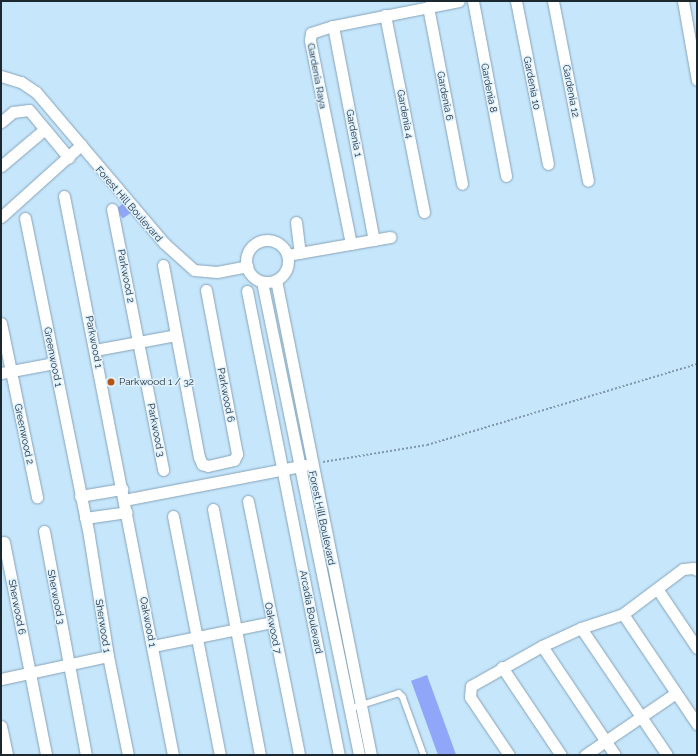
<!DOCTYPE html>
<html>
<head>
<meta charset="utf-8">
<style>
	body { margin:0 }
	#map { position:relative; width:698px; height:756px; overflow:hidden; background:#c6e6fc; font-family:Raleway,sans-serif }
	div>[style] { position:absolute }
	[style*='--x'] { left:calc(var(--x)*1px); top:calc(var(--y)*1px); width:calc(var(--w)*1px); rotate:calc(var(--a)*1deg) }
	.building>* { inset:0; background:#90a6f9; transform-origin:0 0 }
	.path>* { height:1.5px; margin-top:-0.75px; transform-origin:0; background:repeating-linear-gradient(90deg,#8199a9 0 2px,transparent 0 4px) }
	.roads { filter:drop-shadow(0 0 1px #85a3b8) drop-shadow(0 0 1px #85a3b8) }
	.lane>* { height:5.5px; margin:-2.75px; padding:0 2.75px; transform-origin:2.75px; border-radius:2.75px; background:#fff }
	.street>* { height:11px; margin:-5.5px; padding:0 5.5px; transform-origin:5.5px; border-radius:5.5px; background:#fff }
	.street>.ring { margin:-5.5px; padding:0; box-sizing:content-box; background:none; border:11px solid #fff; border-radius:50% }
	.dots>* { width:11px; height:11px; translate:-50% -50%; box-sizing:border-box; border:2px solid #def1ff; border-radius:50% }
	span { translate:-50% -50%; white-space:nowrap; text-align:center; line-height:1.15; -webkit-text-stroke:3px #def1ff; paint-order:stroke }
	.street-label { font-size:10px; color:#1c2830 }
	.poi-label { font-size:10px; color:#1c2830 }
	.left { translate:0 -50%; text-align:left }
	.frame { position:absolute; inset:0; border:2px solid #1c2830; pointer-events:none }
</style>
</head>
<body>
<div id="map">
	<div class="building">
		<i style="left:124px;top:203px;width:12px;height:10px;rotate:55deg"></i>
		<i style="left:427px;top:675px;width:85px;height:17px;rotate:70deg"></i>
	</div>
	<div class="path">
		<i style="--x:323;--y:462;--w:105;--a:-9.3"></i>
		<i style="--x:427;--y:445;--w:282;--a:-16.7"></i>
	</div>
	<div class="roads">
		<div class="lane">
			<i style="--x:349;--y:709;--w:52;--a:-17.7"></i>
			<i style="--x:399;--y:693;--w:6;--a:45"></i>
			<i style="--x:403;--y:697;--w:62;--a:70.1"></i>
		</div>
		<div class="street">
			<i style="--x:473;--y:1;--w:178;--a:79.3"></i>
			<i style="--x:516;--y:1;--w:166;--a:78.9"></i>
			<i style="--x:553;--y:1;--w:183;--a:79"></i>
			<i style="--x:683;--y:1;--w:80;--a:80"></i>
			<i style="--x:428;--y:7;--w:180;--a:79.1"></i>
			<i style="--x:385;--y:15;--w:201;--a:78.8"></i>
			<i style="--x:333;--y:26;--w:218;--a:79.2"></i>
			<i style="--x:1;--y:76;--w:21;--a:17"></i>
			<i style="--x:21;--y:82;--w:18;--a:34"></i>
			<i style="--x:36;--y:92;--w:198;--a:49.7"></i>
			<i style="--x:164;--y:243;--w:40;--a:42"></i>
			<i style="--x:194;--y:270;--w:23;--a:5"></i>
			<i style="--x:217;--y:272;--w:31;--a:-11"></i>
			<i style="--x:1;--y:122;--w:16;--a:-40"></i>
			<i style="--x:13;--y:112;--w:16;--a:-7"></i>
			<i style="--x:29;--y:110;--w:62;--a:50.2"></i>
			<i style="--x:1;--y:166;--w:57;--a:-40.1"></i>
			<i style="--x:64;--y:196;--w:570;--a:78.97"></i>
			<i style="--x:112;--y:209;--w:266;--a:78.9"></i>
			<i style="--x:1;--y:217;--w:108;--a:-42"></i>
			<i style="--x:25;--y:218;--w:324;--a:78.6"></i>
			<i style="--x:89;--y:536;--w:121;--a:81"></i>
			<i style="--x:108;--y:656;--w:101;--a:78.6"></i>
			<i style="--x:296;--y:222;--w:31;--a:83"></i>
			<i class="ring" style="left:246px;top:240px;width:31px;height:31px"></i>
			<i style="--x:351;--y:244;--w:208;--a:-101.4"></i>
			<i style="--x:310;--y:40;--w:7;--a:-82"></i>
			<i style="--x:311;--y:33;--w:23;--a:-18"></i>
			<i style="--x:333;--y:26;--w:128;--a:-11.2"></i>
			<i style="--x:288;--y:255;--w:104;--a:-10"></i>
			<i style="--x:163;--y:265;--w:195;--a:79.4"></i>
			<i style="--x:199;--y:457;--w:8;--a:67"></i>
			<i style="--x:202;--y:464;--w:6;--a:18"></i>
			<i style="--x:208;--y:466;--w:27;--a:-13"></i>
			<i style="--x:234;--y:460;--w:7;--a:-63"></i>
			<i style="--x:237;--y:454;--w:167;--a:-100.7"></i>
			<i style="--x:276;--y:280;--w:484;--a:78.7"></i>
			<i style="--x:262;--y:282;--w:483;--a:78.4"></i>
			<i style="--x:247;--y:291;--w:473;--a:78.8"></i>
			<i style="--x:1;--y:323;--w:178;--a:78.3"></i>
			<i style="--x:95;--y:350;--w:82;--a:-10.5"></i>
			<i style="--x:1;--y:373;--w:54;--a:-10.7"></i>
			<i style="--x:80;--y:496;--w:43;--a:-9.5"></i>
			<i style="--x:124;--y:500;--w:185;--a:-10.9"></i>
			<i style="--x:248;--y:501;--w:257;--a:78.6"></i>
			<i style="--x:213;--y:509;--w:250;--a:79.2"></i>
			<i style="--x:173;--y:516;--w:244;--a:78.9"></i>
			<i style="--x:85;--y:518;--w:42;--a:-8.1"></i>
			<i style="--x:44;--y:531;--w:228;--a:79.4"></i>
			<i style="--x:4;--y:542;--w:217;--a:78.8"></i>
			<i style="--x:658;--y:590;--w:70;--a:56.1"></i>
			<i style="--x:623;--y:614;--w:133;--a:56.1"></i>
			<i style="--x:581;--y:628;--w:153;--a:55.9"></i>
			<i style="--x:153;--y:646;--w:121;--a:-11.4"></i>
			<i style="--x:542;--y:646;--w:131;--a:56.2"></i>
			<i style="--x:502;--y:667;--w:106;--a:56.2"></i>
			<i style="--x:1;--y:679;--w:109;--a:-12.1"></i>
			<i style="--x:1;--y:726;--w:30;--a:78"></i>
			<i style="--x:509;--y:755;--w:70;--a:-123.9"></i>
			<i style="--x:470;--y:697;--w:11;--a:-85"></i>
			<i style="--x:471;--y:686;--w:81;--a:-29.4"></i>
			<i style="--x:542;--y:646;--w:43;--a:-24.8"></i>
			<i style="--x:581;--y:628;--w:44;--a:-18.4"></i>
			<i style="--x:623;--y:614;--w:75;--a:-36.9"></i>
			<i style="--x:683;--y:569;--w:10;--a:-6"></i>
			<i style="--x:693;--y:568;--w:4;--a:27"></i>
			<i style="--x:585;--y:755;--w:110;--a:-34.3"></i>
		</div>
	</div>
	<div class="dots">
		<i style="left:111px;top:382px;background:#b65511"></i>
	</div>
	<div class="street-label">
		<span style="left:317px;top:76px;rotate:79deg">Gardenia Raya</span>
		<span style="left:532px;top:83px;rotate:79deg">Gardenia 10</span>
		<span style="left:489px;top:88px;rotate:79deg">Gardenia 8</span>
		<span style="left:571px;top:91px;rotate:79deg">Gardenia 12</span>
		<span style="left:445px;top:96px;rotate:79deg">Gardenia 6</span>
		<span style="left:405px;top:114px;rotate:79deg">Gardenia 4</span>
		<span style="left:354px;top:133px;rotate:79deg">Gardenia 1</span>
		<span style="left:129px;top:204px;rotate:49deg">Forest Hill Boulevard</span>
		<span style="left:126px;top:276px;rotate:79deg">Parkwood 2</span>
		<span style="left:94px;top:342px;rotate:79deg">Parkwood 1</span>
		<span style="left:53px;top:357px;rotate:79deg">Greenwood 1</span>
		<span style="left:226px;top:395px;rotate:79deg">Parkwood 6</span>
		<span style="left:156px;top:430px;rotate:79deg">Parkwood 3</span>
		<span style="left:24px;top:434px;rotate:78deg">Greenwood 2</span>
		<span style="left:322px;top:518px;rotate:78deg">Forest Hill Boulevard</span>
		<span style="left:56px;top:597px;rotate:79deg">Sherwood 3</span>
		<span style="left:17px;top:607px;rotate:79deg">Sherwood 6</span>
		<span style="left:311px;top:612px;rotate:79deg">Arcadia Boulevard</span>
		<span style="left:148px;top:622px;rotate:79deg">Oakwood 1</span>
		<span style="left:103px;top:626px;rotate:81deg">Sherwood 1</span>
		<span style="left:273px;top:628px;rotate:79deg">Oakwood 7</span>
	</div>
	<div class="poi-label">
		<span class="left" style="left:119px;top:382px">Parkwood 1 / 32</span>
	</div>
	<div class="frame"></div>
</div>
</body>
</html>
